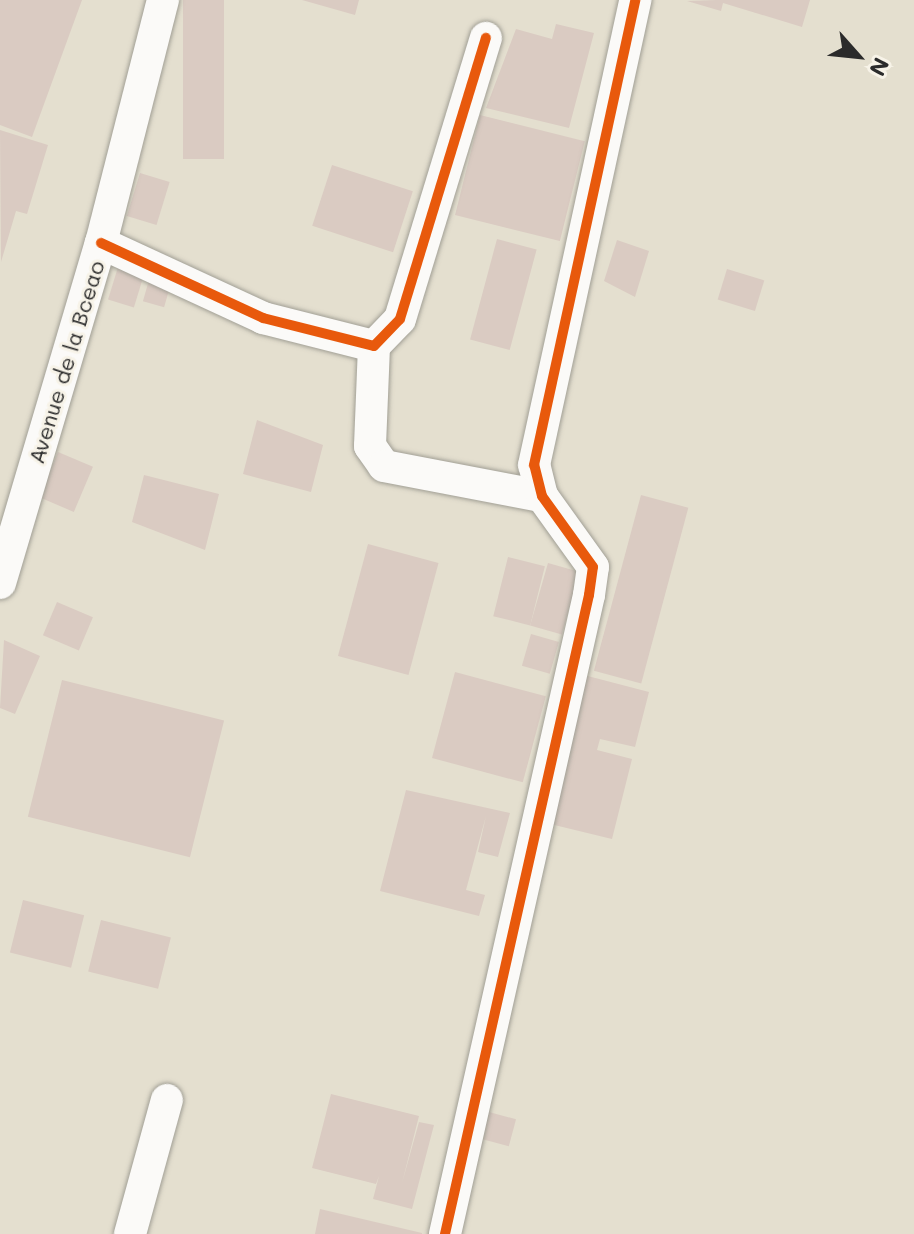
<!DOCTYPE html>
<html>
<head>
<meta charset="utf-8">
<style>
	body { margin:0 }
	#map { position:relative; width:914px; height:1234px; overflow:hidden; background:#e4dfcf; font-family:Mali,sans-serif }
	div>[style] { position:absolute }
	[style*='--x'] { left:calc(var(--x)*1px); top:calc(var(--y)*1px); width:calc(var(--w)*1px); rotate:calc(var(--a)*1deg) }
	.building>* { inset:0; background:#dacbc2; transform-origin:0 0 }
	.roads { filter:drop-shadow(0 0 2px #a19f95) drop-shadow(0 0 2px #a19f95) }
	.minor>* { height:32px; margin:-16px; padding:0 16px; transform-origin:16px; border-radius:16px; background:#fbfaf8 }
	.cycleway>* { height:10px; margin:-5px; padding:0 5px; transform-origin:5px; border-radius:5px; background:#e8590c }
	span { translate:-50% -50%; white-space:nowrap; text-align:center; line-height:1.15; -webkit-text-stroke:6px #f7f3e8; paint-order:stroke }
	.street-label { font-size:22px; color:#2b2b2b }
	.north { position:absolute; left:818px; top:16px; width:80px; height:80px; -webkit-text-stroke:6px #f7f3e8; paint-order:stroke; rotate:117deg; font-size:22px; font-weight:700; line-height:32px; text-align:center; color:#2b2b2b }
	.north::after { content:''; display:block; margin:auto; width:28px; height:36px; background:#2b2b2b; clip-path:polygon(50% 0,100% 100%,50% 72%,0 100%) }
</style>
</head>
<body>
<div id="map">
	<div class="building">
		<i style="clip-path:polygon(0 0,82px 0,32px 137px,0 125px)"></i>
		<i style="left:183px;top:0;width:41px;height:159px"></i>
		<i style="clip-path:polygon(302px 0,359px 0,355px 15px)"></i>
		<i style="clip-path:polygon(716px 0,810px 0,802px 27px,723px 3px,721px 11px,687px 1px)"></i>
		<i style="clip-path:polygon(556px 24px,594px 33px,569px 128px,486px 108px,516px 29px,552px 39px)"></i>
		<i style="left:480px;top:115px;width:108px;height:103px;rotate:14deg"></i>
		<i style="clip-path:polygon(0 130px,48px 145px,27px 214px,16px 211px,1px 262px)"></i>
		<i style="left:332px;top:165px;width:85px;height:64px;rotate:18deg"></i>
		<i style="left:140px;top:173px;width:31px;height:45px;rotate:17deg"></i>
		<i style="left:497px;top:239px;width:41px;height:104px;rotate:15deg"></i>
		<i style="clip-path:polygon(617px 240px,649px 251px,635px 297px,604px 281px)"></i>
		<i style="left:118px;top:267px;width:27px;height:34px;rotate:17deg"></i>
		<i style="left:727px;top:269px;width:39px;height:32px;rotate:17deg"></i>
		<i style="left:149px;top:280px;width:22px;height:22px;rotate:16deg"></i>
		<i style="clip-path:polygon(257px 420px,323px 445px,311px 492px,243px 474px)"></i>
		<i style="left:58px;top:452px;width:38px;height:49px;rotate:23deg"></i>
		<i style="clip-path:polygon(144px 475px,219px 494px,205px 550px,132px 522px)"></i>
		<i style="left:641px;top:495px;width:49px;height:182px;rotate:15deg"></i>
		<i style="left:368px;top:544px;width:73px;height:116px;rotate:15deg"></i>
		<i style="left:508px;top:557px;width:38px;height:61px;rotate:14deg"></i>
		<i style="left:548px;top:563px;width:33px;height:65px;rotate:16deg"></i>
		<i style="left:57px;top:602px;width:39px;height:36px;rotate:23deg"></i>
		<i style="left:531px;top:634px;width:29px;height:33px;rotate:16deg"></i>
		<i style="clip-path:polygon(4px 640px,40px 656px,15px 714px,0 708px)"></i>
		<i style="left:455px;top:672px;width:94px;height:89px;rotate:15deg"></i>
		<i style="clip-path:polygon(580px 674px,649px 692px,635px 747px,600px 739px,597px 750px,632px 759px,612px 839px,542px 822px)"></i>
		<i style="left:62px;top:680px;width:167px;height:141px;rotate:14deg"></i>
		<i style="clip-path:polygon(406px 790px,510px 813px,498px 857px,478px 852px,486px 816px,466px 890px,485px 895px,479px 916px,380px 891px)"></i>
		<i style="left:23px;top:900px;width:63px;height:54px;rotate:14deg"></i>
		<i style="left:101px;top:920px;width:72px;height:53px;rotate:14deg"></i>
		<i style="clip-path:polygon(331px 1094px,419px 1116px,402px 1183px,419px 1122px,434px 1125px,412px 1209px,373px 1199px,379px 1176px,376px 1184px,312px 1168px)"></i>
		<i style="left:489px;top:1112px;width:28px;height:28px;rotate:15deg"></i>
		<i style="clip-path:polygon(320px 1209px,422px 1233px,422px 1234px,315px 1234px)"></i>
	</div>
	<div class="roads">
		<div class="minor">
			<i style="--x:101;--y:243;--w:179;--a:24.8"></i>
			<i style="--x:263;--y:318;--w:114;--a:14.2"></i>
			<i style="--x:374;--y:346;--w:37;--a:-46"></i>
			<i style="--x:400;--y:319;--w:294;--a:-73"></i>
			<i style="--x:374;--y:346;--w:100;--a:92.3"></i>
			<i style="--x:370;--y:446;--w:24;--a:55"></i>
			<i style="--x:384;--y:466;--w:161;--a:10.8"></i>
			<i style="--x:0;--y:583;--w:355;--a:-73.5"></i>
			<i style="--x:101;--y:243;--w:251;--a:-75.7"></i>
			<i style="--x:130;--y:1234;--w:139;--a:-74.6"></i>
			<i style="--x:445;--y:1234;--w:655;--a:-77.3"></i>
			<i style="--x:589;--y:595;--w:28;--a:-82"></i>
			<i style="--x:593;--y:567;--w:87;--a:-125.7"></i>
			<i style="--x:542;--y:496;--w:32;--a:-104"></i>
			<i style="--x:534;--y:465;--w:476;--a:-77.7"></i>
		</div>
	</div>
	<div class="cycleway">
		<i style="--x:101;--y:243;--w:179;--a:24.8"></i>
		<i style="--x:263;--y:318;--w:114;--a:14.2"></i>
		<i style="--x:374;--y:346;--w:37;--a:-46"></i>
		<i style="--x:400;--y:319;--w:294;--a:-73"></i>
		<i style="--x:445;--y:1234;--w:655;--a:-77.3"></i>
		<i style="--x:589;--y:595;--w:28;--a:-82"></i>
		<i style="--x:593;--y:567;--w:87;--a:-125.7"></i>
		<i style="--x:542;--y:496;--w:32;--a:-104"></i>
		<i style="--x:534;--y:465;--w:476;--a:-77.7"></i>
	</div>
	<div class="street-label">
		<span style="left:66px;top:362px;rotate:-73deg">Avenue de la Bceao</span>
	</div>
	<div class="north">N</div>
</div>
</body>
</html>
